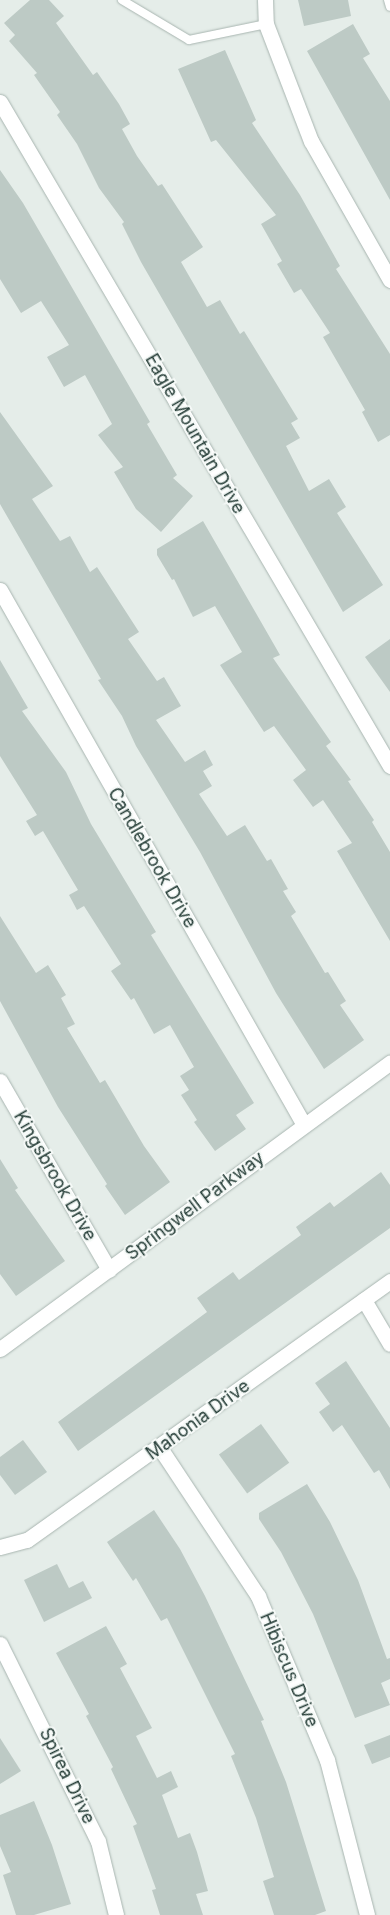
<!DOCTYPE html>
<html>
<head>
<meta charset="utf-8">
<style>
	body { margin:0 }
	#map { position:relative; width:390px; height:1915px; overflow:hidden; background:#e5ede9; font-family:Inter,sans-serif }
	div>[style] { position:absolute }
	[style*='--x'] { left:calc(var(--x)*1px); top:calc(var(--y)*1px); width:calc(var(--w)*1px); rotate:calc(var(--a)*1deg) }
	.building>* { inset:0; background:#bdcac5; transform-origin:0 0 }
	.roads { filter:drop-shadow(0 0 1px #a8b5b0) drop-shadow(0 0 1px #a8b5b0) }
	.service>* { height:8px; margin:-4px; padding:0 4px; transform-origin:4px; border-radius:4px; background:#fff }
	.minor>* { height:15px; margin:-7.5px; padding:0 7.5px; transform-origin:7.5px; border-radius:7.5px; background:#fff }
	.tertiary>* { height:15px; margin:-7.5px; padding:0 7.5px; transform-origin:7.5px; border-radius:7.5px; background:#fff }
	span { translate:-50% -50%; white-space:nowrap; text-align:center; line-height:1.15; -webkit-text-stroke:4px #f5f9f7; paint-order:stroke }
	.street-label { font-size:18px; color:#253d37 }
</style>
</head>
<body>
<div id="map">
	<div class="building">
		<i style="clip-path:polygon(30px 0,49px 0,64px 16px,56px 23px,93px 75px,97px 72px,119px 104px,130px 124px,122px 129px,137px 156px,158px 186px,162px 184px,203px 247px,181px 262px,207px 307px,220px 300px,240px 334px,244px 331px,298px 419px,291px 423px,300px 438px,286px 446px,309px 491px,329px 479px,346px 507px,337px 513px,383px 585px,343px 612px,141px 262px,122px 224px,124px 222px,99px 188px,77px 144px,57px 115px,60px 112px,34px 75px,37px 73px,9px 41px,15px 35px,4px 23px)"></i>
		<i style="clip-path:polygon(298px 0,348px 0,351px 16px,304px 26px)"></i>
		<i style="clip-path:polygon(353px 24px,370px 54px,363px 58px,390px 101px,390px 200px,307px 51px)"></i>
		<i style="clip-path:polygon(225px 50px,256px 120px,252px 123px,300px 195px,340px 266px,336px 269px,390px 354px,390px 435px,378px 442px,362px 412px,365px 410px,323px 337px,330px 333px,301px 289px,294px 293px,277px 264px,282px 261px,261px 224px,276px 215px,216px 140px,211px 142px,178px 69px)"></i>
		<i style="clip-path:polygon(0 170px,23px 203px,150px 422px,147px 424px,177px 475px,173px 478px,193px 496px,161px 532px,136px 509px,114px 472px,123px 467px,98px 435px,112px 424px,85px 375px,64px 387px,47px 357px,69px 345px,41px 301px,21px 313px,0 279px)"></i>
		<i style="clip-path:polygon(0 412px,53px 486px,32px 499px,60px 541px,70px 536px,90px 572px,97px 567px,139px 632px,128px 639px,157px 681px,164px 677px,181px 706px,156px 720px,185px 762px,205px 750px,213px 765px,203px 771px,212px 786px,199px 794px,227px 836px,245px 825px,267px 861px,271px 859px,288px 889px,283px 891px,296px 912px,291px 916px,325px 973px,328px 972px,346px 1001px,340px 1005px,364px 1040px,324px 1069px,276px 993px,200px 852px,136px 746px,122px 716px,98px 680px,101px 679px,0 504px)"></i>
		<i style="clip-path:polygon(203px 521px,280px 655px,273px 658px,331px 742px,326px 746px,351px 780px,348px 781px,374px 820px,372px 822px,390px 852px,390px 941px,337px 851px,352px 843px,323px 800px,313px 807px,293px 780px,306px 770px,274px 726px,264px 732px,220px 665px,242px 652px,215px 606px,193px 617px,174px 579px,172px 580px,157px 555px,157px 549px)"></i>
		<i style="clip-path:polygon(390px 639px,390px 692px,365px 657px)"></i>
		<i style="clip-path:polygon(0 660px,28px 708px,22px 711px,66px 772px,91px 824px,156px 932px,151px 935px,254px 1103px,236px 1115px,246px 1129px,215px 1151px,194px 1122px,197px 1120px,181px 1095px,189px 1090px,180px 1076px,194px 1067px,170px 1025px,154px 1034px,134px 998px,131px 1000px,111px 971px,121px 964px,84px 906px,77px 910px,69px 895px,78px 890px,43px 831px,35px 836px,26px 821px,37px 815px,0 756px)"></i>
		<i style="clip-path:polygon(0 916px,36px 973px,48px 965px,66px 995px,61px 998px,75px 1024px,67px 1028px,100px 1083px,105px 1080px,144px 1146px,170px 1182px,125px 1215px,105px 1186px,107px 1184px,58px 1107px,0 1001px)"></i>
		<i style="clip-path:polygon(0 1159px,18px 1188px,15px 1190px,65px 1261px,16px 1296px,0 1274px)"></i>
		<i style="clip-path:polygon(381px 1172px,390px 1185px,390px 1228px,78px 1451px,58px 1422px,207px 1312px,197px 1298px,233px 1272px,239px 1280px,301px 1235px,296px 1227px,330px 1202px,334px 1207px)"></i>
		<i style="clip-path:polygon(346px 1361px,390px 1428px,390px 1489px,379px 1470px,374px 1473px,342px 1425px,333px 1432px,319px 1412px,330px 1404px,315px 1383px)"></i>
		<i style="left:261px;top:1424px;width:48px;height:52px;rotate:54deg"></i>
		<i style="clip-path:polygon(23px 1440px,47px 1472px,15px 1495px,0 1475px,0 1457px)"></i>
		<i style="clip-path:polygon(307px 1484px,330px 1522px,358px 1580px,387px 1659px,390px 1658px,390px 1679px,381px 1683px,390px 1705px,355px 1718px,313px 1614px,281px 1552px,259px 1519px,259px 1513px)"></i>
		<i style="clip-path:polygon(154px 1510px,180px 1549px,205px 1596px,264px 1720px,261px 1721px,286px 1782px,326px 1911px,315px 1915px,274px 1915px,263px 1881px,274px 1877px,256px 1818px,231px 1756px,235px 1754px,167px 1618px,161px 1621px,136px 1578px,133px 1581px,107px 1542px)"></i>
		<i style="clip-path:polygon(57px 1564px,69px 1588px,83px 1581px,92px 1598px,44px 1622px,24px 1580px)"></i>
		<i style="clip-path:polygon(106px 1626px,127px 1664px,120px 1668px,152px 1728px,136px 1736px,157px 1778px,171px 1771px,178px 1787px,162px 1795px,178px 1838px,190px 1833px,197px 1852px,208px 1891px,196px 1894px,203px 1915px,160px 1915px,152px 1890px,156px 1889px,133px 1826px,137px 1824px,111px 1769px,113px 1767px,86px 1716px,89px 1714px,56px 1653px)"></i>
		<i style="clip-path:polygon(390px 1735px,390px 1757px,372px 1764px,364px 1745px)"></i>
		<i style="clip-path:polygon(0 1738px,21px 1771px,0 1784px)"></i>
		<i style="clip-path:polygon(34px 1801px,52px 1845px,71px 1904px,34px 1915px,16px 1915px,3px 1875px,11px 1872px,0 1846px,0 1815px)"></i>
	</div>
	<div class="roads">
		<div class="service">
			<i style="--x:122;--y:0;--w:78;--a:30.8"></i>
			<i style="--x:189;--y:40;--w:79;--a:-11.7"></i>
			<i style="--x:388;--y:0;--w:7;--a:74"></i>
		</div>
		<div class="minor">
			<i style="--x:265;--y:0;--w:24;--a:88"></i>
			<i style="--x:266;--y:24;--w:125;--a:69"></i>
			<i style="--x:311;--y:141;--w:160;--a:60.4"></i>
			<i style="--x:0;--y:102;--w:770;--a:59.57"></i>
			<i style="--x:0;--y:590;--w:615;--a:60.39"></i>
			<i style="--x:0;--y:1081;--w:218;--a:60"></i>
			<i style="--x:364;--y:1300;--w:51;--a:59.4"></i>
			<i style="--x:160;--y:1448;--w:178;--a:56.5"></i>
			<i style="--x:258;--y:1596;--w:178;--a:67.2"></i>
			<i style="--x:327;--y:1760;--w:160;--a:75.5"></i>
			<i style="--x:0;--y:1547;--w:28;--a:-15"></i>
			<i style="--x:27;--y:1540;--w:446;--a:-35.5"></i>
			<i style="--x:0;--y:1644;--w:220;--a:63.6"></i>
			<i style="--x:98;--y:1841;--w:76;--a:76.3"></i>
		</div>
		<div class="tertiary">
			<i style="--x:0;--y:1349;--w:484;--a:-36.3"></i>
		</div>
	</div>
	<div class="street-label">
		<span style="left:195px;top:434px;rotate:60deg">Eagle Mountain Drive</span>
		<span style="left:152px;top:858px;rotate:60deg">Candlebrook Drive</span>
		<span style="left:55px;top:1176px;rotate:60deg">Kingsbrook Drive</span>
		<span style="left:195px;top:1206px;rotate:-37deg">Springwell Parkway</span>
		<span style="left:198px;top:1420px;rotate:-36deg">Mahonia Drive</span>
		<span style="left:289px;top:1670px;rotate:67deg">Hibiscus Drive</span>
		<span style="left:67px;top:1776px;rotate:64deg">Spirea Drive</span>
	</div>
</div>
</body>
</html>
